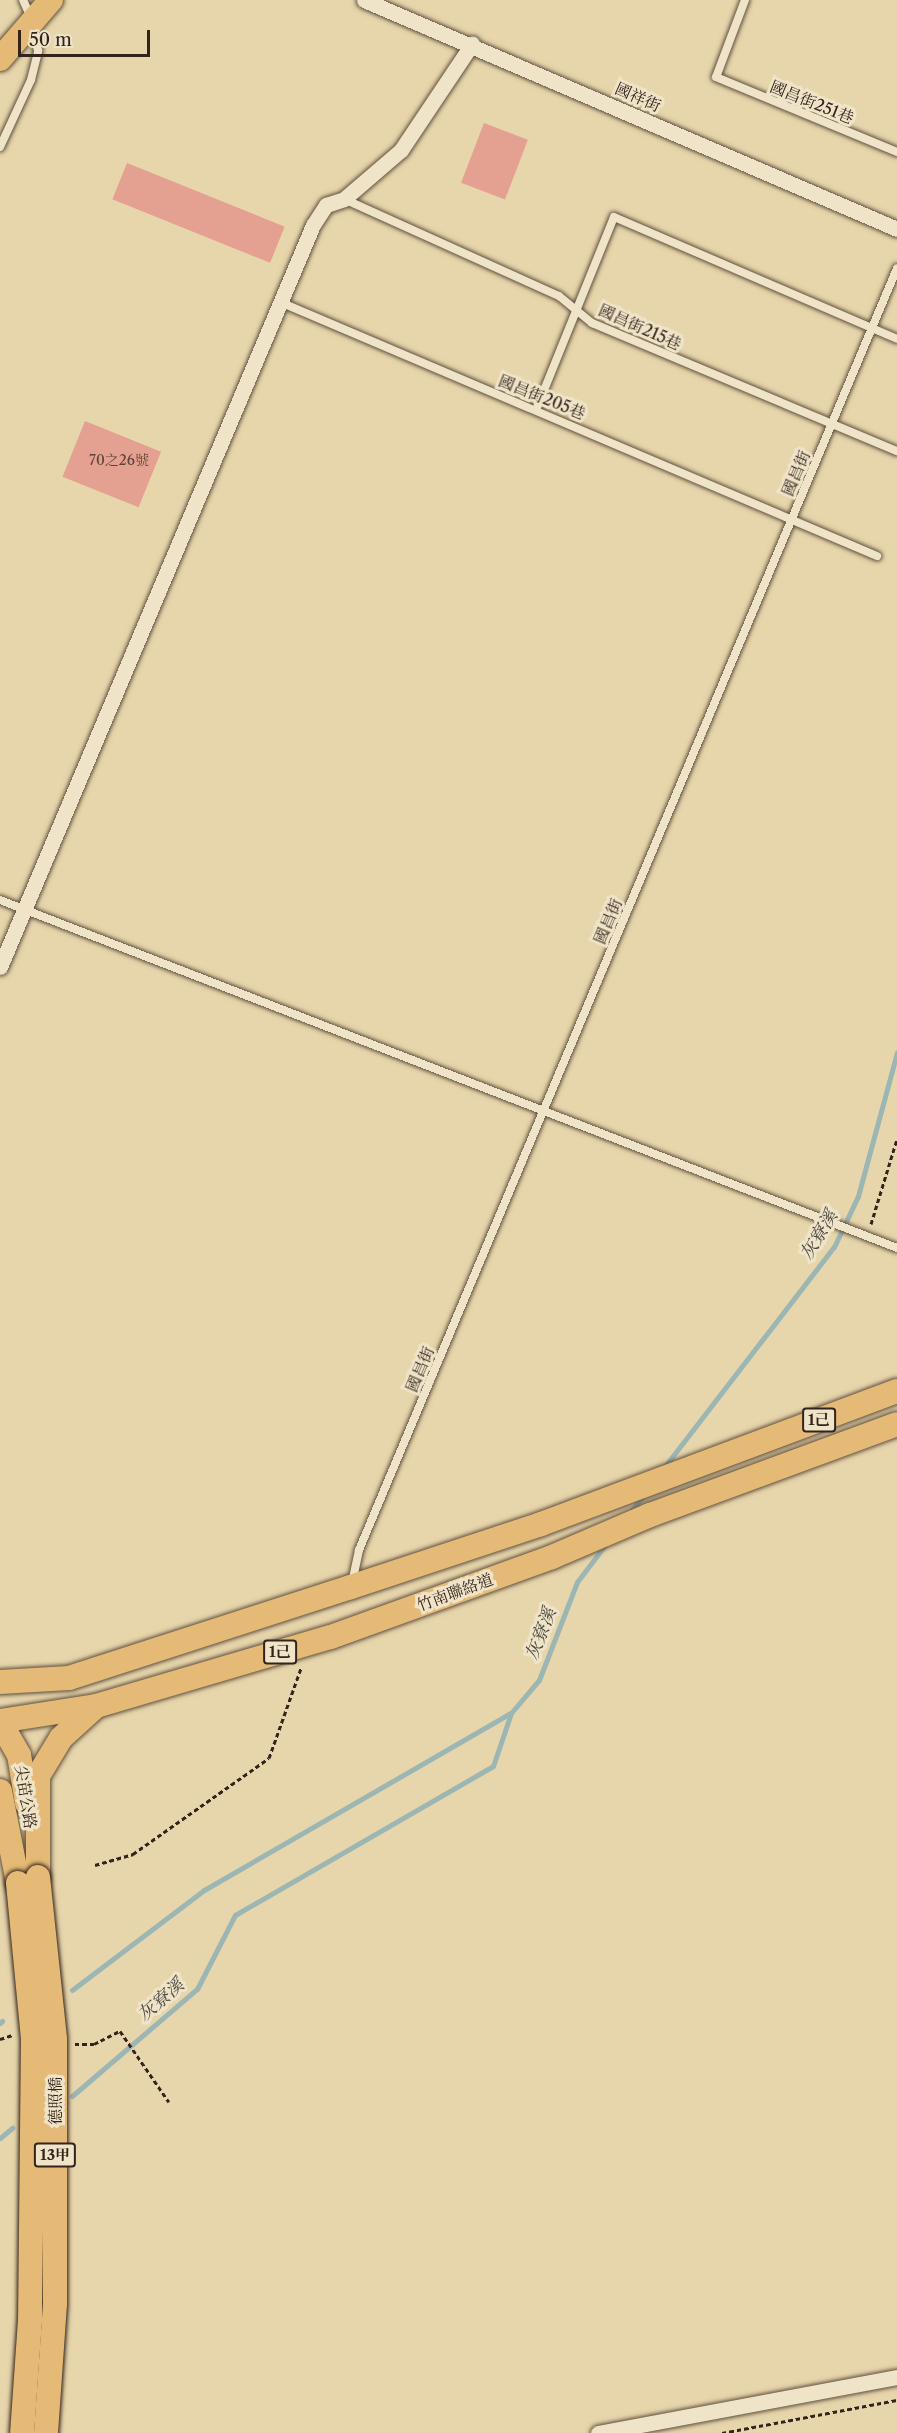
<!DOCTYPE html>
<html>
<head>
<meta charset="utf-8">
<style>
	body { margin:0 }
	#map { position:relative; width:897px; height:2433px; overflow:hidden; background:#e7d5ab; font-family:"Libre Caslon Text","Noto Serif TC",serif }
	div>[style] { position:absolute }
	[style*='--x'] { left:calc(var(--x)*1px); top:calc(var(--y)*1px); width:calc(var(--w)*1px); rotate:calc(var(--a)*1deg) }
	.stream>* { height:5px; margin:-2.5px; padding:0 2.5px; transform-origin:2.5px; border-radius:2.5px; background:#9bb6b3 }
	.building>* { inset:0; background:#e4a090; transform-origin:0 0 }
	.path>* { height:3px; margin-top:-1.5px; transform-origin:0; background:repeating-linear-gradient(90deg,#33231a 0 4.5px,transparent 0 7.5px) }
	.roads { filter:drop-shadow(0 0 2px #60503e) drop-shadow(0 0 2px #60503e) }
	.service>* { height:8px; margin:-4px; padding:0 4px; transform-origin:4px; border-radius:4px; background:#efe4c8 }
	.minor>* { height:15px; margin:-7.5px; padding:0 7.5px; transform-origin:7.5px; border-radius:7.5px; background:#efe4c8 }
	.primary>* { height:24px; margin:-12px; padding:0 12px; transform-origin:12px; border-radius:12px; background:#e4ba76 }
	.bridges { filter:drop-shadow(0 0 2px #33231a) drop-shadow(0 0 2px #33231a) }
	.primary-bridge>* { height:24px; margin:-12px; padding:0 12px; transform-origin:12px; border-radius:12px; background:#e4ba76 }
	span { translate:-50% -50%; white-space:nowrap; text-align:center; line-height:1.15; -webkit-text-stroke:6px #efe4c8; paint-order:stroke }
	.number-label { font-size:14px; color:#5f4238 }
	.number-label span { -webkit-text-stroke-width:0 }
	.shield-label span { padding:2px 4px; background:#efe4c8; border:2px solid; border-radius:4px; -webkit-text-stroke-width:0 }
	.shield-label { font-size:15px; color:#33231a; font-weight:700 }
	.street-label { font-size:16px; color:#33231a }
	.water-label { font-size:18px; color:#4d4840; font-style:italic }
	.scale { position:absolute; left:18px; top:30px; width:132px; height:27px; box-sizing:border-box; border:3px solid #33231a; border-top:0; padding-left:8px; font-size:18px; line-height:21px; white-space:nowrap; color:#33231a; -webkit-text-stroke:4px #efe4c8; paint-order:stroke }
</style>
</head>
<body>
<div id="map">
	<div class="stream">
		<i style="--x:662;--y:1470;--w:282;--a:-52.4"></i>
		<i style="--x:834;--y:1247;--w:56;--a:-64.8"></i>
		<i style="--x:858;--y:1196;--w:149;--a:-74.8"></i>
		<i style="--x:628;--y:1515;--w:23;--a:-52"></i>
		<i style="--x:72;--y:1990;--w:166;--a:-37.1"></i>
		<i style="--x:204;--y:1890;--w:354;--a:-30"></i>
		<i style="--x:0;--y:2023;--w:3;--a:-45"></i>
		<i style="--x:72;--y:2096;--w:165;--a:-40.6"></i>
		<i style="--x:197;--y:1989;--w:83;--a:-62.8"></i>
		<i style="--x:235;--y:1915;--w:298;--a:-30"></i>
		<i style="--x:493;--y:1766;--w:56;--a:-71.2"></i>
		<i style="--x:511;--y:1713;--w:43;--a:-49.7"></i>
		<i style="--x:539;--y:1680;--w:105;--a:-68.8"></i>
		<i style="--x:577;--y:1582;--w:48;--a:-52.7"></i>
		<i style="--x:0;--y:2138;--w:16;--a:-40"></i>
	</div>
	<div class="building">
		<i style="left:484px;top:123px;width:47px;height:64px;rotate:21deg"></i>
		<i style="left:127px;top:163px;width:170px;height:39px;rotate:22deg"></i>
		<i style="left:85px;top:421px;width:82px;height:60px;rotate:22deg"></i>
	</div>
	<div class="path">
		<i style="--x:871;--y:1224;--w:89;--a:-73"></i>
		<i style="--x:95;--y:1865;--w:40;--a:-16"></i>
		<i style="--x:133;--y:1854;--w:166;--a:-35.2"></i>
		<i style="--x:269;--y:1758;--w:96;--a:-70.4"></i>
		<i style="--x:0;--y:2039;--w:13;--a:-18"></i>
		<i style="--x:75;--y:2044;--w:19;--a:0"></i>
		<i style="--x:94;--y:2044;--w:29;--a:-27"></i>
		<i style="--x:120;--y:2031;--w:86;--a:55.4"></i>
		<i style="--x:722;--y:2433;--w:178;--a:-10.7"></i>
	</div>
	<div class="roads">
		<div class="service">
			<i style="--x:745;--y:0;--w:82;--a:110.6"></i>
			<i style="--x:716;--y:77;--w:196;--a:22.5"></i>
			<i style="--x:0;--y:147;--w:74;--a:-65.2"></i>
			<i style="--x:31;--y:80;--w:30;--a:-76"></i>
			<i style="--x:38;--y:51;--w:32;--a:-101"></i>
			<i style="--x:32;--y:20;--w:22;--a:-114"></i>
			<i style="--x:344;--y:199;--w:236;--a:24.3"></i>
			<i style="--x:559;--y:296;--w:43;--a:39.3"></i>
			<i style="--x:592;--y:323;--w:331;--a:22.8"></i>
			<i style="--x:280;--y:302;--w:649;--a:23.05"></i>
			<i style="--x:536;--y:410;--w:208;--a:-68"></i>
			<i style="--x:614;--y:217;--w:308;--a:23.3"></i>
			<i style="--x:0;--y:900;--w:962;--a:21.2"></i>
			<i style="--x:352;--y:1583;--w:34;--a:-78"></i>
			<i style="--x:359;--y:1550;--w:1390;--a:-67.23"></i>
		</div>
		<div class="minor">
			<i style="--x:364;--y:0;--w:580;--a:23.25"></i>
			<i style="--x:0;--y:967;--w:805;--a:-67.13"></i>
			<i style="--x:313;--y:225;--w:24;--a:-57"></i>
			<i style="--x:326;--y:205;--w:19;--a:-18"></i>
			<i style="--x:344;--y:199;--w:75;--a:-40.7"></i>
			<i style="--x:401;--y:150;--w:128;--a:-56.2"></i>
			<i style="--x:598;--y:2433;--w:304;--a:-10.6"></i>
		</div>
		<div class="primary">
			<i style="--x:0;--y:59;--w:78;--a:-49.2"></i>
			<i style="--x:0;--y:1682;--w:69;--a:-3.3"></i>
			<i style="--x:69;--y:1678;--w:296;--a:-17.9"></i>
			<i style="--x:351;--y:1587;--w:200;--a:-18.3"></i>
			<i style="--x:541;--y:1524;--w:380;--a:-20.5"></i>
			<i style="--x:0;--y:1721;--w:97;--a:-8.9"></i>
			<i style="--x:96;--y:1706;--w:245;--a:-16.4"></i>
			<i style="--x:331;--y:1637;--w:235;--a:-19.9"></i>
			<i style="--x:552;--y:1557;--w:107;--a:-23.2"></i>
			<i style="--x:650;--y:1515;--w:263;--a:-20.2"></i>
			<i style="--x:0;--y:1722;--w:38;--a:60"></i>
			<i style="--x:19;--y:1755;--w:49;--a:80.5"></i>
			<i style="--x:0;--y:1791;--w:94;--a:78.9"></i>
			<i style="--x:38;--y:1877;--w:101;--a:-90"></i>
			<i style="--x:38;--y:1776;--w:44;--a:-58.8"></i>
			<i style="--x:61;--y:1738;--w:47;--a:-42.4"></i>
		</div>
	</div>
	<div class="bridges">
		<div class="primary-bridge">
			<i style="--x:38;--y:1877;--w:164;--a:84"></i>
			<i style="--x:55;--y:2040;--w:264;--a:90"></i>
			<i style="--x:55;--y:2304;--w:129;--a:94"></i>
			<i style="--x:18;--y:1883;--w:156;--a:84.5"></i>
			<i style="--x:33;--y:2038;--w:282;--a:90.6"></i>
			<i style="--x:30;--y:2320;--w:113;--a:94"></i>
		</div>
	</div>
	<div class="number-label">
		<span style="left:119px;top:460px">70之26號</span>
	</div>
	<div class="shield-label">
		<span style="left:819px;top:1420px">1己</span>
		<span style="left:280px;top:1652px">1己</span>
		<span style="left:55px;top:2155px">13甲</span>
	</div>
	<div class="street-label">
		<span style="left:638px;top:97px;rotate:24deg">國祥街</span>
		<span style="left:812px;top:102px;rotate:22deg">國昌街251巷</span>
		<span style="left:640px;top:327px;rotate:24deg">國昌街215巷</span>
		<span style="left:542px;top:397px;rotate:22deg">國昌街205巷</span>
		<span style="left:796px;top:473px;rotate:-67deg">國昌街</span>
		<span style="left:608px;top:921px;rotate:-67deg">國昌街</span>
		<span style="left:420px;top:1369px;rotate:-67deg">國昌街</span>
		<span style="left:455px;top:1592px;rotate:-20deg">竹南聯絡道</span>
		<span style="left:26px;top:1797px;rotate:81deg">尖苗公路</span>
		<span style="left:55px;top:2101px;rotate:-90deg">德照橋</span>
	</div>
	<div class="water-label">
		<span style="left:819px;top:1235px;rotate:-59deg">灰寮溪</span>
		<span style="left:541px;top:1634px;rotate:-69deg">灰寮溪</span>
		<span style="left:161px;top:2000px;rotate:-41deg">灰寮溪</span>
	</div>
	<div class="scale">50 m</div>
</div>
</body>
</html>
